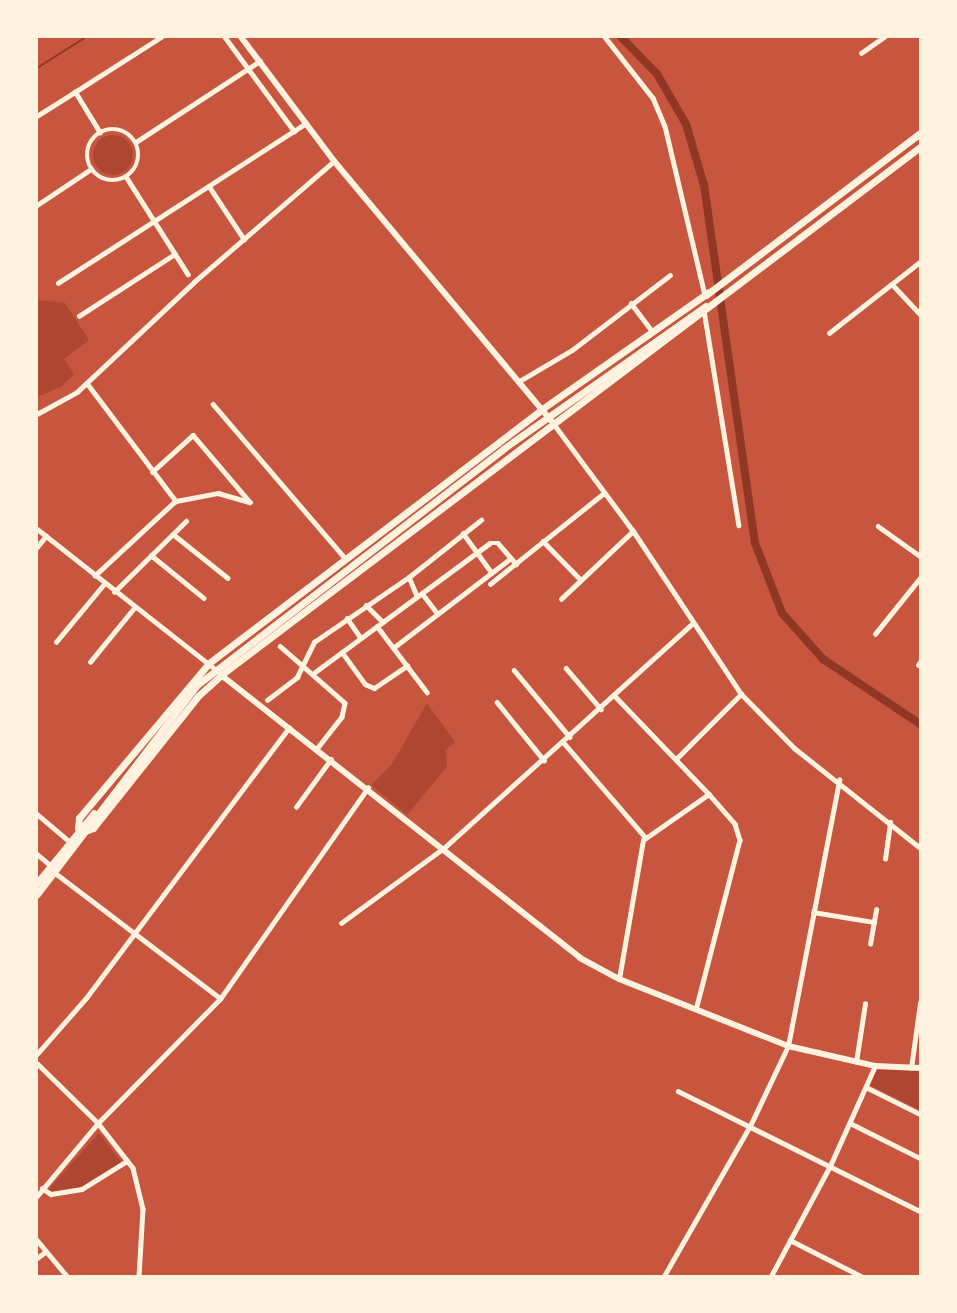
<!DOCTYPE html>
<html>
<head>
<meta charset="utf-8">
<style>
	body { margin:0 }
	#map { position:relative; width:957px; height:1313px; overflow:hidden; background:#c8553d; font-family:Manrope,sans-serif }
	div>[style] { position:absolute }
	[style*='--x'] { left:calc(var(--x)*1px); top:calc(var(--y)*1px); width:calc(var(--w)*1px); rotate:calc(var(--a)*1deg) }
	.green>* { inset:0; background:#ae4732 }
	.round { border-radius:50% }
	.stream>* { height:2px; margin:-1px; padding:0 1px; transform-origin:1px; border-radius:1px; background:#8f3625 }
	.canal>* { height:8px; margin:-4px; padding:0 4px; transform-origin:4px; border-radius:4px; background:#8f3625 }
	.minor>* { height:4.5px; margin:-2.25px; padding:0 2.25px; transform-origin:2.25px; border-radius:2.25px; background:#fff3e0 }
	.minor>.ring { margin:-2.25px; padding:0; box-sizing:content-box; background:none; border:4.5px solid #fff3e0; border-radius:50% }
	.tertiary>* { height:5px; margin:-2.5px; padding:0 2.5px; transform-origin:2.5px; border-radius:2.5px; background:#fff3e0 }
	.secondary>* { height:6px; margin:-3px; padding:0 3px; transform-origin:3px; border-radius:3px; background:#fff3e0 }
	.primary>* { height:7px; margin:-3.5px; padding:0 3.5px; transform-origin:3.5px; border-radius:3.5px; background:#fff3e0 }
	span { translate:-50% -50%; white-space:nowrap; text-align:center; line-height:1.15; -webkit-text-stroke:7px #fff3e0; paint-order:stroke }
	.frame { position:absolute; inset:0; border:38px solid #fff3e0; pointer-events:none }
</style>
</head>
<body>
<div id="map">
	<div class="green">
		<i class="round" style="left:93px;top:135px;width:40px;height:40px"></i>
		<i style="clip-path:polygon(37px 300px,65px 303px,89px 340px,64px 359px,74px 374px,61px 387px,37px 397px)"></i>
		<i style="clip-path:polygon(427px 703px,455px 742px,446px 750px,447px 767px,407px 815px,371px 785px,392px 764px)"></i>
		<i style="clip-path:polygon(920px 1067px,920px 1110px,867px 1084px,874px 1068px)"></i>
		<i style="clip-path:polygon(99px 1133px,123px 1164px,78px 1191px,45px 1193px)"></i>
	</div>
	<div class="stream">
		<i style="--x:37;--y:68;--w:58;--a:-32.3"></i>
	</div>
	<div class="canal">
		<i style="--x:621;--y:37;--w:52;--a:45.8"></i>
		<i style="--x:657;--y:74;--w:58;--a:59.9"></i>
		<i style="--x:686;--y:124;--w:64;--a:73.6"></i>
		<i style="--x:704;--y:185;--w:362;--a:81.9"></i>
		<i style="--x:755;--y:543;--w:75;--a:68.9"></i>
		<i style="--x:782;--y:613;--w:62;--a:48.3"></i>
		<i style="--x:823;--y:659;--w:117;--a:33.8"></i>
	</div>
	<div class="minor">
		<i style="--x:225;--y:37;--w:117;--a:53.7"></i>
		<i style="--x:605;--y:37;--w:78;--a:51.8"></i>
		<i style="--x:653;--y:98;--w:30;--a:67"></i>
		<i style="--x:665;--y:126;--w:174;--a:76.7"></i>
		<i style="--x:861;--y:53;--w:28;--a:-35"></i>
		<i style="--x:37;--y:116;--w:45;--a:-32.3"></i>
		<i class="ring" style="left:87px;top:129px;width:47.5px;height:47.5px"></i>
		<i style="--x:100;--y:133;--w:48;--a:-121.4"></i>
		<i style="--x:75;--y:92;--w:102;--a:-32.6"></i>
		<i style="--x:136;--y:142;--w:148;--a:-33.2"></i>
		<i style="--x:127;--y:178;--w:114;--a:57.6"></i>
		<i style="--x:209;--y:186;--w:64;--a:56.6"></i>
		<i style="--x:37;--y:205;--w:65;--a:-33.7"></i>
		<i style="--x:58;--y:283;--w:295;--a:-32.8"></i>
		<i style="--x:893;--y:285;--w:40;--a:47"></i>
		<i style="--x:631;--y:303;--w:36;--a:53"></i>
		<i style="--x:704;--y:310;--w:218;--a:80.8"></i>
		<i style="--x:79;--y:316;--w:114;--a:-32.9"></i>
		<i style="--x:829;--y:333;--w:115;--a:-38"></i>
		<i style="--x:518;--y:382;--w:63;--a:-30.7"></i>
		<i style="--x:572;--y:350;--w:123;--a:-37.4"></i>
		<i style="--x:87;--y:383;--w:148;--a:53"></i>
		<i style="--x:176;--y:501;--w:110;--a:137.2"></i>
		<i style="--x:213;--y:404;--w:203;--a:49.4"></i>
		<i style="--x:37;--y:414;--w:46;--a:-28.8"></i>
		<i style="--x:77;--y:392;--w:161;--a:-43.2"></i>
		<i style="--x:194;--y:282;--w:185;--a:-40.8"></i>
		<i style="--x:152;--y:472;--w:55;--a:-42.1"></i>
		<i style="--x:193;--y:435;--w:88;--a:49.6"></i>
		<i style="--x:176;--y:501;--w:43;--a:-10.8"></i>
		<i style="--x:218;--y:493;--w:33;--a:16"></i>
		<i style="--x:878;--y:526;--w:52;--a:35.5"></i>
		<i style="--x:463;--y:533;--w:49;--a:54.1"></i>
		<i style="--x:173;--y:534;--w:70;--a:38.7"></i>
		<i style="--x:543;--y:541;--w:54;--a:45.7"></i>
		<i style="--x:37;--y:547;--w:14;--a:-51"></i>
		<i style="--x:151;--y:555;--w:68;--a:39.1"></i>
		<i style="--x:409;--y:577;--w:21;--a:67"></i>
		<i style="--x:490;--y:584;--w:146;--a:-38.6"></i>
		<i style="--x:114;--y:592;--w:101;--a:-44.6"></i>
		<i style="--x:422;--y:593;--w:26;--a:53"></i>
		<i style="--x:561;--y:599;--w:99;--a:-43.4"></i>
		<i style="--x:366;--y:605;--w:24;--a:45"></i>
		<i style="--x:347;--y:618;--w:24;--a:55"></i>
		<i style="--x:377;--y:626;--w:83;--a:52.9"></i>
		<i style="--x:875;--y:634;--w:72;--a:-51.2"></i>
		<i style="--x:56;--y:642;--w:75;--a:-50.4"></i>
		<i style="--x:280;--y:646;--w:86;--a:41.2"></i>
		<i style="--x:345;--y:703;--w:14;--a:102"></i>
		<i style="--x:342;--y:717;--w:39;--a:128"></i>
		<i style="--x:393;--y:648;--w:147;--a:-37.3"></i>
		<i style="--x:342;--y:652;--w:39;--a:54"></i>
		<i style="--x:365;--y:684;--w:10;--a:24"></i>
		<i style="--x:374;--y:688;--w:40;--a:-34"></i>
		<i style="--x:90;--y:662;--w:70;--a:-50.8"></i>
		<i style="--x:918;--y:665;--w:4;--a:-56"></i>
		<i style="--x:566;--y:668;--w:54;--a:49.5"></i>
		<i style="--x:514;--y:670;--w:87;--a:50.1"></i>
		<i style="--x:315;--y:672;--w:217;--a:-36.4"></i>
		<i style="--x:490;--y:543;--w:8;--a:0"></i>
		<i style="--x:498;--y:543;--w:28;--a:49"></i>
		<i style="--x:615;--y:696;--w:136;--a:46.2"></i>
		<i style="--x:709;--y:794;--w:40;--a:49"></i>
		<i style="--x:735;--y:824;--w:17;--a:73"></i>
		<i style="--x:740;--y:840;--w:171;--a:104.5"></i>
		<i style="--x:267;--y:700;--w:38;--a:-37"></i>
		<i style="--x:297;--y:677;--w:39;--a:-64"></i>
		<i style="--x:314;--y:642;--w:115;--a:-34.4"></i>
		<i style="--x:409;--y:577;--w:92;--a:-38.4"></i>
		<i style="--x:497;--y:702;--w:75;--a:51"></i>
		<i style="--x:564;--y:743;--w:125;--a:49.2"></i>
		<i style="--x:676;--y:759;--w:92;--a:-45"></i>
		<i style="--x:296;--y:807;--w:59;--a:-53.9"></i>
		<i style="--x:37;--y:814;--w:42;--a:40.2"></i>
		<i style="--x:37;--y:854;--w:17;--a:40"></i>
		<i style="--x:885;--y:859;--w:37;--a:-82"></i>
		<i style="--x:54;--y:872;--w:208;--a:37.2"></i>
		<i style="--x:813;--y:912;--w:62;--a:9.3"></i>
		<i style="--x:341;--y:923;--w:127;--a:-36.1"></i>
		<i style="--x:444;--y:848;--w:334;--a:-42.1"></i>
		<i style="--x:870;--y:944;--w:35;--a:-80"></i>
		<i style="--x:619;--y:979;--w:141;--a:-80.2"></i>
		<i style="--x:643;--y:840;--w:80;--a:-34.9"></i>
		<i style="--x:37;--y:1054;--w:74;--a:-48.8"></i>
		<i style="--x:86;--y:998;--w:338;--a:-53.1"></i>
		<i style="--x:856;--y:1062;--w:59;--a:-81.2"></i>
		<i style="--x:37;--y:1063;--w:86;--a:44.5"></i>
		<i style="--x:98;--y:1123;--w:57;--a:52.1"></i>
		<i style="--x:133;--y:1168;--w:42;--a:76.3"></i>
		<i style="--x:143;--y:1209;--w:67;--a:93.4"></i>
		<i style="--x:911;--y:1068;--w:66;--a:-82.1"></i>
		<i style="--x:866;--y:1087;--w:60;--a:26.6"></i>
		<i style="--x:678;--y:1091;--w:270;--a:26.4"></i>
		<i style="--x:850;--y:1123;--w:78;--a:26.6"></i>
		<i style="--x:42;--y:1188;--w:11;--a:34"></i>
		<i style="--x:51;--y:1194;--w:31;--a:-9"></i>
		<i style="--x:82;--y:1189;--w:53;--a:-31.9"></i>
		<i style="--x:37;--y:1196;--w:95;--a:-50.1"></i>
		<i style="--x:98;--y:1123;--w:174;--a:-45.5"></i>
		<i style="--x:220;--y:999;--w:258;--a:-55"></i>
		<i style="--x:37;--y:1240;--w:47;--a:50.2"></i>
		<i style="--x:790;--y:1240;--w:80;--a:26.9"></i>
		<i style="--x:37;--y:1258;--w:10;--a:-37"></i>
		<i style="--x:664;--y:1276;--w:173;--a:-60.2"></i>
		<i style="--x:750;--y:1126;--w:89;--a:-64.6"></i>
		<i style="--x:788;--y:1046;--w:271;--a:-79.1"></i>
		<i style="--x:771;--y:1276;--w:125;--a:-61.8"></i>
		<i style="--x:830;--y:1166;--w:110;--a:-65.8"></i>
	</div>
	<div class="tertiary">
		<i style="--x:552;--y:422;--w:136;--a:53.4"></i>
		<i style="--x:633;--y:531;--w:196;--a:56.5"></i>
		<i style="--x:741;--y:694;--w:76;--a:45.5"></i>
		<i style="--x:794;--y:748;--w:161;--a:38.4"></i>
		<i style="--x:37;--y:529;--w:231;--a:38.2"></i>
	</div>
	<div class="secondary">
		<i style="--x:241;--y:37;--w:155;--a:53.1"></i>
		<i style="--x:334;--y:161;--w:340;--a:50.1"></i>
		<i style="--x:221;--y:675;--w:457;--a:38.2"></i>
		<i style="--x:580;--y:958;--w:44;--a:28.3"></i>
		<i style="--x:619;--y:979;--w:182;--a:21.6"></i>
		<i style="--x:788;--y:1046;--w:89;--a:12.9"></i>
		<i style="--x:875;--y:1066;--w:45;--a:2.5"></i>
	</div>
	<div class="primary">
		<i style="--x:706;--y:295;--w:268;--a:-37.1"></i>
		<i style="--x:78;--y:828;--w:10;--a:-84"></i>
		<i style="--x:79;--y:818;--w:202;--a:-50"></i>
		<i style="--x:209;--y:663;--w:419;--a:-37.3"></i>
		<i style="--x:542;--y:409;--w:204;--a:-35"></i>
		<i style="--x:83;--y:832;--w:11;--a:-22"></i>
		<i style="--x:93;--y:828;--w:169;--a:-51.5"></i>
		<i style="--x:198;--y:696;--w:31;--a:-42"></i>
		<i style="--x:221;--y:675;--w:876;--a:-37.07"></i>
		<i style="--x:37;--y:883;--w:90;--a:-50.8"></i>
		<i style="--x:37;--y:894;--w:263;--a:-52.6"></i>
		<i style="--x:197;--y:685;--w:386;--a:-37.6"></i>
		<i style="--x:503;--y:449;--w:248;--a:-35.2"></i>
	</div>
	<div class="frame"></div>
</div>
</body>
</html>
